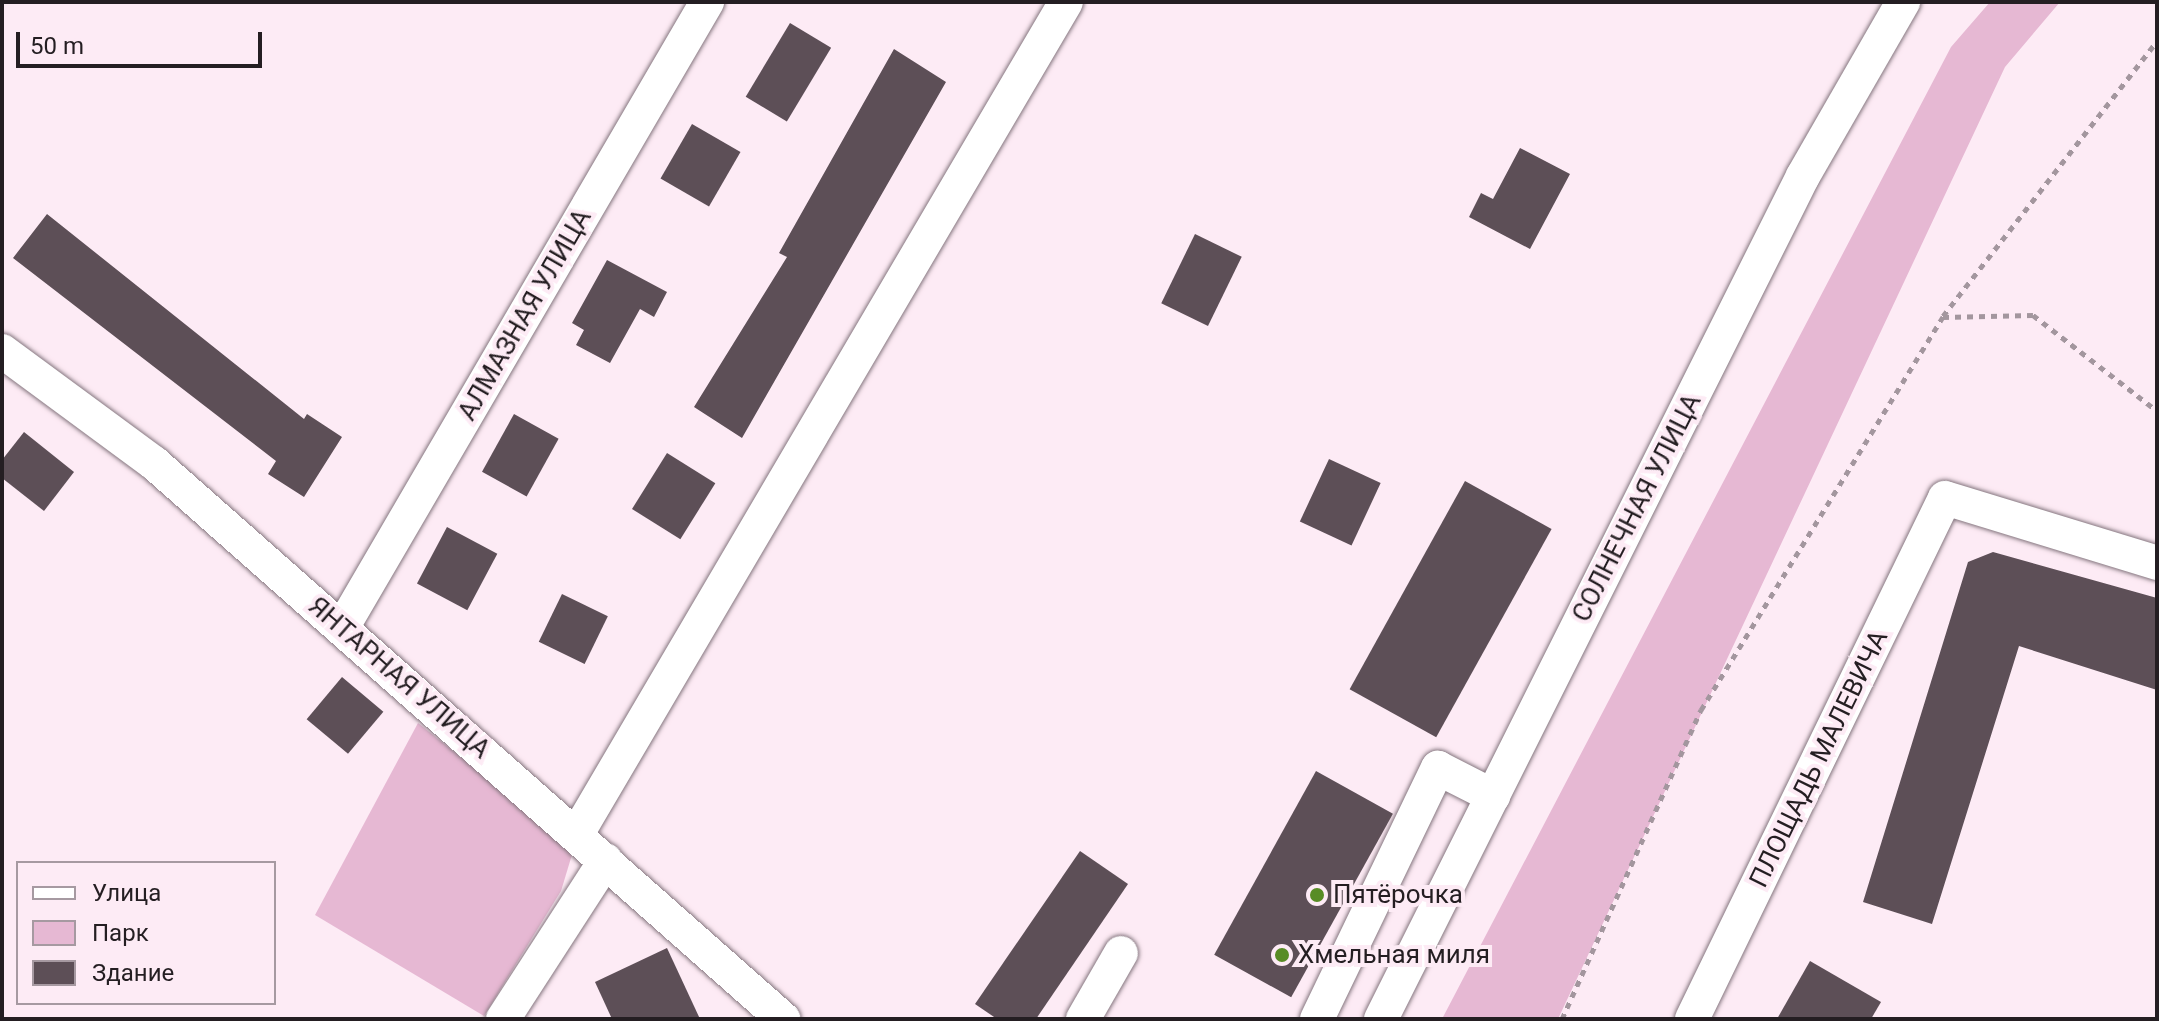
<!DOCTYPE html>
<html>
<head>
<meta charset="utf-8">
<style>
	body { margin:0 }
	#map { position:relative; width:2159px; height:1021px; overflow:hidden; background:#fdebf5; font-family:Roboto,sans-serif }
	div>[style] { position:absolute }
	[style*='--x'] { left:calc(var(--x)*1px); top:calc(var(--y)*1px); width:calc(var(--w)*1px); rotate:calc(var(--a)*1deg) }
	.green>* { inset:0; background:#e6b8d3 }
	.building>* { inset:0; background:#5d4f57; transform-origin:0 0 }
	.path>* { height:5px; margin-top:-2.5px; transform-origin:0; background:repeating-linear-gradient(90deg,#a3969e 0 6px,transparent 0 12px) }
	.roads { filter:drop-shadow(0 0 2px #85767f) drop-shadow(0 0 2px #85767f) }
	.minor>* { height:34px; margin:-17px; padding:0 17px; transform-origin:17px; border-radius:17px; background:#fff }
	.dots>* { width:22px; height:22px; translate:-50% -50%; box-sizing:border-box; border:4px solid #fdebf5; border-radius:50% }
	span { translate:-50% -50%; white-space:nowrap; text-align:center; line-height:1.15; -webkit-text-stroke:8px #fdebf5; paint-order:stroke }
	.street-label { font-size:26px; color:#241e22 }
	.poi-label { font-size:26px; color:#241e22 }
	.left { translate:0 -50%; text-align:left }
	.frame { position:absolute; inset:0; border:4px solid #241e22; pointer-events:none }
	.legend { position:absolute; left:16px; top:861px; width:260px; height:144px; box-sizing:border-box; background:#fdebf5; border:2px solid #a699a1; margin:0; padding:10px 14px; list-style:none; font-size:24px; color:#241e22 }
	.legend li { display:flex; align-items:center; gap:16px; height:40px }
	.legend b { width:40px; border:2px solid #a699a1 }
	.scale { position:absolute; left:16px; top:32px; width:246px; height:36px; box-sizing:border-box; border:4px solid #241e22; border-top:0; padding-left:10px; font-size:24px; line-height:28px; white-space:nowrap; color:#241e22; -webkit-text-stroke:6px #fdebf5; paint-order:stroke }
</style>
</head>
<body>
<div id="map">
	<div class="green">
		<i style="clip-path:polygon(1990px 2px,2060px 2px,2005px 67px,1558px 1019px,1442px 1019px,1951px 47px)"></i>
		<i style="clip-path:polygon(418px 723px,574px 848px,561px 891px,484px 1016px,315px 915px)"></i>
	</div>
	<div class="building">
		<i style="left:790px;top:23px;width:48px;height:86px;rotate:31deg"></i>
		<i style="clip-path:polygon(894px 49px,946px 82px,742px 438px,694px 407px,787px 257px,779px 253px)"></i>
		<i style="left:692px;top:124px;width:56px;height:63px;rotate:30deg"></i>
		<i style="clip-path:polygon(1520px 148px,1570px 174px,1530px 249px,1469px 217px,1481px 193px,1493px 199px)"></i>
		<i style="clip-path:polygon(47px 214px,304px 419px,307px 414px,342px 437px,304px 497px,268px 474px,276px 461px,13px 258px)"></i>
		<i style="left:1195px;top:234px;width:52px;height:77px;rotate:26deg"></i>
		<i style="clip-path:polygon(607px 260px,667px 292px,654px 317px,640px 309px,610px 363px,576px 345px,584px 330px,572px 323px)"></i>
		<i style="left:514px;top:414px;width:51px;height:66px;rotate:29deg"></i>
		<i style="clip-path:polygon(24px 432px,74px 472px,44px 511px,2px 478px,2px 460px)"></i>
		<i style="left:667px;top:453px;width:57px;height:66px;rotate:32deg"></i>
		<i style="left:1329px;top:459px;width:57px;height:69px;rotate:25deg"></i>
		<i style="left:1465px;top:481px;width:99px;height:238px;rotate:29deg"></i>
		<i style="left:447px;top:527px;width:57px;height:64px;rotate:28deg"></i>
		<i style="clip-path:polygon(1993px 552px,2157px 598px,2157px 690px,2019px 646px,1932px 924px,1863px 902px,1968px 562px)"></i>
		<i style="left:562px;top:594px;width:51px;height:53px;rotate:26deg"></i>
		<i style="left:342px;top:677px;width:54px;height:55px;rotate:40deg"></i>
		<i style="left:1316px;top:771px;width:88px;height:210px;rotate:29deg"></i>
		<i style="clip-path:polygon(1080px 851px,1128px 884px,1036px 1019px,997px 1019px,975px 1004px)"></i>
		<i style="clip-path:polygon(667px 948px,700px 1019px,612px 1019px,595px 982px)"></i>
		<i style="clip-path:polygon(1810px 961px,1881px 1002px,1871px 1019px,1777px 1019px)"></i>
	</div>
	<div class="path">
		<i style="--x:1943;--y:316;--w:348;--a:-52.1"></i>
		<i style="--x:1562;--y:1019;--w:339;--a:-65.8"></i>
		<i style="--x:1701;--y:710;--w:462;--a:-58.4"></i>
		<i style="--x:1943;--y:317;--w:90;--a:-1.3"></i>
		<i style="--x:2033;--y:315;--w:157;--a:37.7"></i>
	</div>
	<div class="roads">
		<div class="minor">
			<i style="--x:2;--y:351;--w:189;--a:36.4"></i>
			<i style="--x:154;--y:463;--w:840;--a:41.47"></i>
			<i style="--x:342;--y:628;--w:725;--a:-59.75"></i>
			<i style="--x:577;--y:834;--w:965;--a:-59.56"></i>
			<i style="--x:503;--y:1019;--w:189;--a:-57.1"></i>
			<i style="--x:1083;--y:1019;--w:76;--a:-60.1"></i>
			<i style="--x:1317;--y:1019;--w:279;--a:-64.3"></i>
			<i style="--x:1438;--y:768;--w:62;--a:27"></i>
			<i style="--x:1381;--y:1019;--w:943;--a:-63.41"></i>
			<i style="--x:1803;--y:176;--w:201;--a:-60.1"></i>
			<i style="--x:1692;--y:1019;--w:579;--a:-64.1"></i>
			<i style="--x:1945;--y:498;--w:222;--a:17"></i>
		</div>
	</div>
	<div class="dots">
		<i style="left:1317px;top:895px;background:#588c25"></i>
		<i style="left:1282px;top:955px;background:#588c25"></i>
	</div>
	<div class="street-label">
		<span style="left:525px;top:315px;rotate:-60deg">АЛМАЗНАЯ УЛИЦА</span>
		<span style="left:1637px;top:508px;rotate:-63deg">СОЛНЕЧНАЯ УЛИЦА</span>
		<span style="left:399px;top:678px;rotate:41deg">ЯНТАРНАЯ УЛИЦА</span>
		<span style="left:1819px;top:759px;rotate:-64deg">ПЛОЩАДЬ МАЛЕВИЧА</span>
	</div>
	<div class="poi-label">
		<span class="left" style="left:1333px;top:895px">Пятёрочка</span>
		<span class="left" style="left:1298px;top:955px">Хмельная миля</span>
	</div>
	<div class="frame"></div>
	<ul class="legend">
	<li><b style="height:10px;background:#fff"></b>Улица</li>
	<li><b style="height:22px;background:#e6b8d3"></b>Парк</li>
	<li><b style="height:22px;background:#5d4f57"></b>Здание</li>
	</ul>
	<div class="scale">50 m</div>
</div>
</body>
</html>
